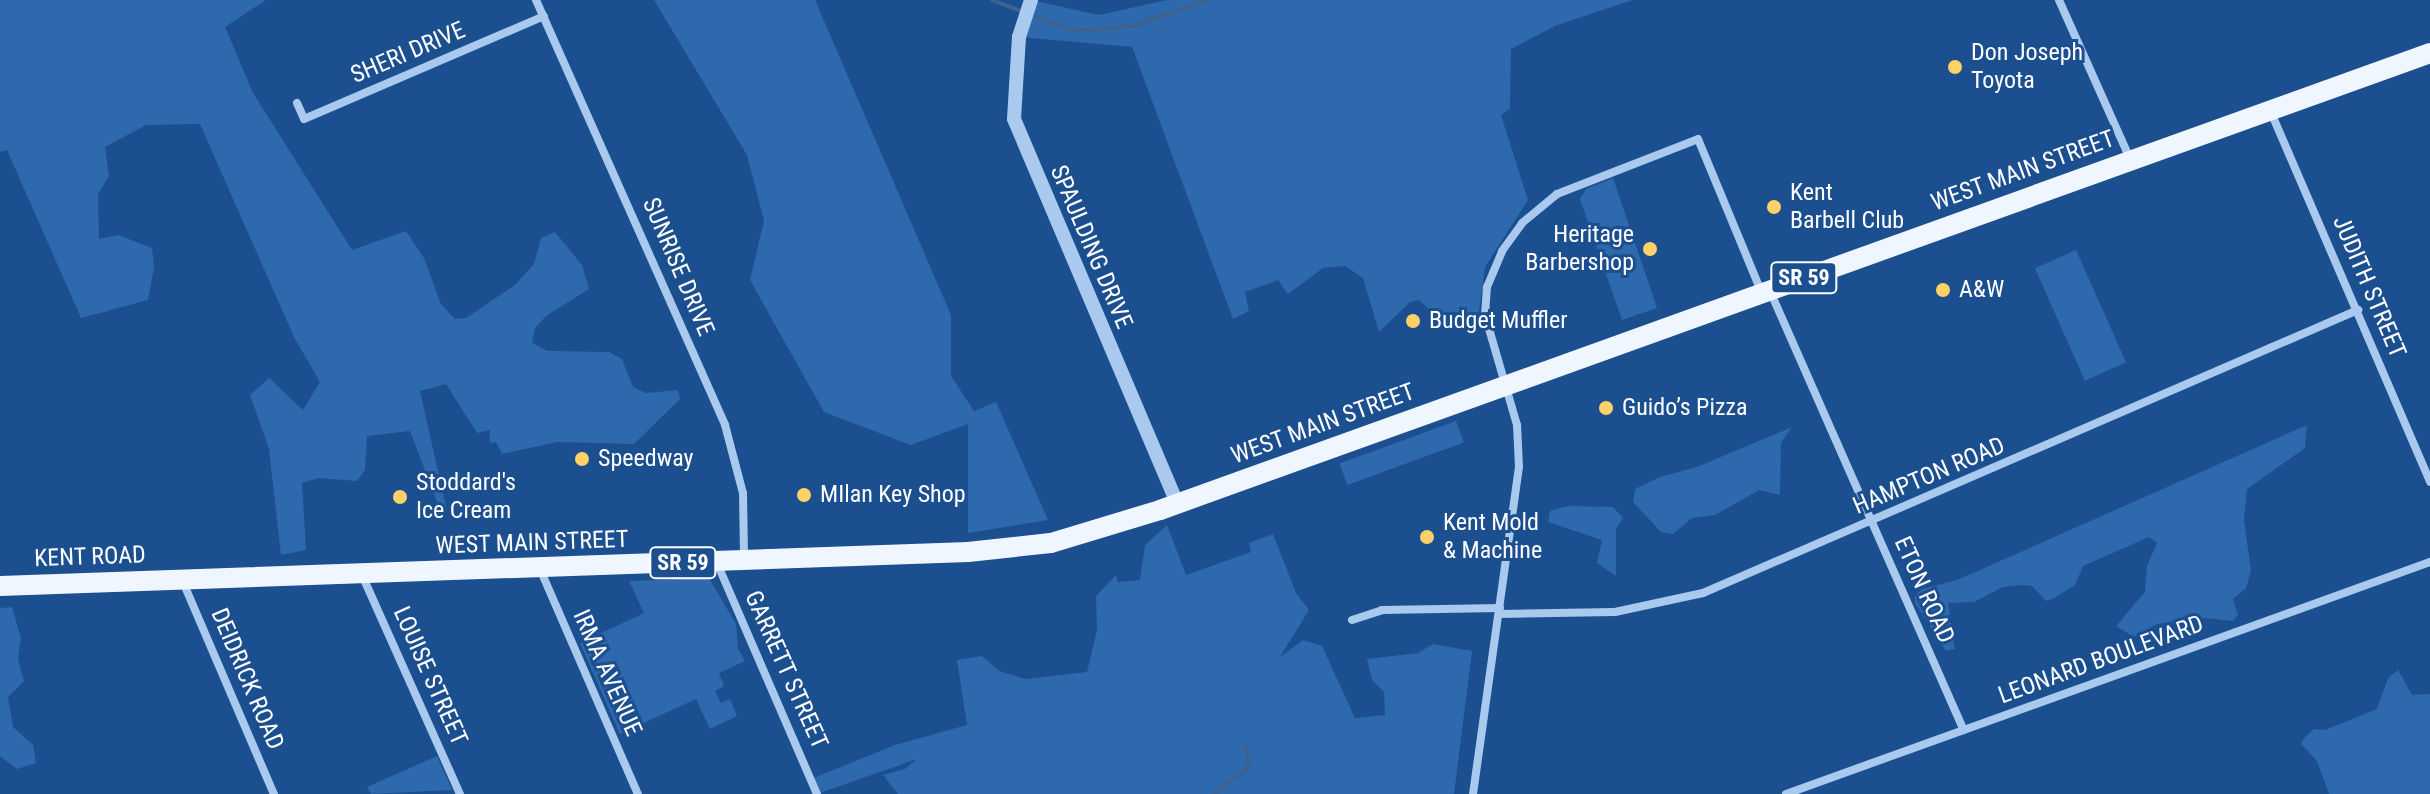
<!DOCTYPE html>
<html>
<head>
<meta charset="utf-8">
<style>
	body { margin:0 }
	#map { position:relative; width:2430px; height:794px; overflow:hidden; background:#1b4f8f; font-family:"Roboto Condensed",sans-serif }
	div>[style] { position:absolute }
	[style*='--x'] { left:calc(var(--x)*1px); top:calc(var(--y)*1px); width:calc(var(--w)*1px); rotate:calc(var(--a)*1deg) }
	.green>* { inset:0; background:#2e69ad; transform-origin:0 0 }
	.stream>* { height:4px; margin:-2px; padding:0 2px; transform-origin:2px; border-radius:2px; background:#3c6290 }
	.minor>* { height:8px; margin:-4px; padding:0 4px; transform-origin:4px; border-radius:4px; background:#a9c9ee }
	.tertiary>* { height:14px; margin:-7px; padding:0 7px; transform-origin:7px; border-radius:7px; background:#a9c9ee }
	.primary>* { height:20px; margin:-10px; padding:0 10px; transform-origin:10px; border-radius:10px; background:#f0f6ff }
	.dots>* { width:22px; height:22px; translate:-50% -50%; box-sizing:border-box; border:4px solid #1b4f8f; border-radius:50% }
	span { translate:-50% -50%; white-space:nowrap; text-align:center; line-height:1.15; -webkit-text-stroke:6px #1b4f8f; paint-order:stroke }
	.shield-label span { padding:2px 6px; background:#1b4f8f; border:2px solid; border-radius:6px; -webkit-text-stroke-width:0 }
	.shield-label { font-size:22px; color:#fff; font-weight:700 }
	.street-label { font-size:24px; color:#fff }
	.poi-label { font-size:24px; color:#fff }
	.left { translate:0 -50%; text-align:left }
	.right { translate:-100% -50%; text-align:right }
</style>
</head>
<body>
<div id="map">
	<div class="green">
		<i style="clip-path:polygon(0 0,266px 0,225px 27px,253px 93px,352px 250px,406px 231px,424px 258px,441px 304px,455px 319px,466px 318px,515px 285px,534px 264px,541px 238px,555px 232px,582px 265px,589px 289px,546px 316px,535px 328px,532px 343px,548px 351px,609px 352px,622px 359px,633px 387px,646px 393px,678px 390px,680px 399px,634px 444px,557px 442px,502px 454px,496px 442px,490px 443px,490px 430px,477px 433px,446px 384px,420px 391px,447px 511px,440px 510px,410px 431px,367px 436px,365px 470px,357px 481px,318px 478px,302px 483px,306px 550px,281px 555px,269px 449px,250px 395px,269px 378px,303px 410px,320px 382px,294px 337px,200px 124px,146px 125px,105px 147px,109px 176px,98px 194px,99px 239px,118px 235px,152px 248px,154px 267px,148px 300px,81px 318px,7px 150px,0 152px)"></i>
		<i style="clip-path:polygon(654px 0,815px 0,951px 315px,951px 376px,974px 411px,996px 402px,1048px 520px,968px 533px,968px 424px,911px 445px,824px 412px,750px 280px,764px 221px,747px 155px)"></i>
		<i style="clip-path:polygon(1031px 0,1099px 15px,1167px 0,1633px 0,1557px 25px,1511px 49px,1510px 109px,1501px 115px,1528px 200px,1485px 267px,1478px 319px,1434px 314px,1419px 300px,1410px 302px,1379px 332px,1363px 278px,1345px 266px,1323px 268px,1288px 294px,1278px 280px,1245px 292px,1249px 311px,1233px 319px,1132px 47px,1019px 37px)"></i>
		<i style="clip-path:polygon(1613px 178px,1657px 308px,1622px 320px,1580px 199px,1586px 189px)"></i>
		<i style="left:2076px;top:250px;width:123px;height:45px;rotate:66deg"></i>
		<i style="left:1456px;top:421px;width:23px;height:124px;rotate:70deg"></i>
		<i style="clip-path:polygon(2307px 425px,2305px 448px,2247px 489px,2244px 520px,2251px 571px,2246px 588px,2233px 599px,2238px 615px,2233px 621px,2204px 618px,2157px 624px,2134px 637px,2116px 626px,2145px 592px,2147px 566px,2157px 543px,2149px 537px,2083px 566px,2075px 585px,2054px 598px,2046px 601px,2032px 586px,2023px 585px,2003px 587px,1974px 602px,1948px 603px,1955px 649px,1946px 651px,1915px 603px,1915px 595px,1923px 589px,1957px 580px)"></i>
		<i style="clip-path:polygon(1792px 427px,1781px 443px,1780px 495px,1759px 490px,1715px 515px,1692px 518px,1673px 534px,1661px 532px,1633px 502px,1635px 489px,1660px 477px,1697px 467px)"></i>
		<i style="clip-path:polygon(1568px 506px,1613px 507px,1623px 518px,1616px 529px,1616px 576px,1597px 563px,1602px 540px,1548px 522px,1550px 511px)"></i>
		<i style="clip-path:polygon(1167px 525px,1186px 575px,1251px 552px,1249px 543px,1273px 534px,1296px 593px,1309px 610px,1280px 657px,1303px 640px,1322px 646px,1355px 718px,1385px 715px,1384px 692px,1372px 680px,1367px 659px,1418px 653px,1433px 644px,1472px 651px,1454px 794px,898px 794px,883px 775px,905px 769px,917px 759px,817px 794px,811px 779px,895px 745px,967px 725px,957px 660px,982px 656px,999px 671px,1025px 679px,1087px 672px,1097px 630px,1096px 596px,1116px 575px,1118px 582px,1140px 580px,1145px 545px)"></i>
		<i style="clip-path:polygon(709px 578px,736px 624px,738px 649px,745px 661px,719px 673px,724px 686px,715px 691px,721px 703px,730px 699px,737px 716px,710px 729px,696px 699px,620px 734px,580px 643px,644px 613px,629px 581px)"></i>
		<i style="clip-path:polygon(12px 607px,21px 638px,18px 659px,24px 681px,8px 697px,13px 727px,33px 745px,36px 763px,17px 769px,0 756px,0 608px)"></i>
		<i style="clip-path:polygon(2398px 670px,2412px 695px,2430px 694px,2430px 794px,2329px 794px,2317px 761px,2301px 744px,2305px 737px,2314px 729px,2325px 730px,2377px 709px,2388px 678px)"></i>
		<i style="clip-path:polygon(437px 756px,452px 790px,371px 794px,367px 787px)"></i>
	</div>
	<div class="stream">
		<i style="--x:992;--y:0;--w:87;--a:20.9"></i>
		<i style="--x:1073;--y:31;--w:61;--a:-4.7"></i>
		<i style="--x:1134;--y:26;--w:77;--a:-19.6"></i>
		<i style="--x:1214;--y:794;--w:43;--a:-37.4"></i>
		<i style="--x:1248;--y:768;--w:22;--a:-95"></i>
	</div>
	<div class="minor">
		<i style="--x:536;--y:0;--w:465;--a:66"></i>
		<i style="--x:725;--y:425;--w:70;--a:75.2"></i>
		<i style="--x:743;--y:493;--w:67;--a:89.1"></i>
		<i style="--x:2059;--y:0;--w:174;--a:65.9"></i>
		<i style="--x:297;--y:103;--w:17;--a:66"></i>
		<i style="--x:304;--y:119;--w:261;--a:-23.2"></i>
		<i style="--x:2270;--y:110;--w:405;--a:66.7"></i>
		<i style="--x:1770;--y:291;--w:480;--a:66.2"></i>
		<i style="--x:717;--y:563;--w:252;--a:66.6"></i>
		<i style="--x:540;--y:569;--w:245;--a:66.5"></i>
		<i style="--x:362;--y:575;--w:240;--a:65.9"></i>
		<i style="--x:183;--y:582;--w:231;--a:66.8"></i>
		<i style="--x:1499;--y:614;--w:116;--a:-1"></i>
		<i style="--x:1615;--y:612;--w:90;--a:-12.2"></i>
		<i style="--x:1703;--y:593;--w:714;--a:-23.37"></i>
		<i style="--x:1352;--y:620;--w:32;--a:-18"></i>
		<i style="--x:1382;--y:610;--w:118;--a:-1"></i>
		<i style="--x:1473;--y:794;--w:330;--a:-82"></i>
		<i style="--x:1519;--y:467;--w:42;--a:-92.7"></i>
		<i style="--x:1517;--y:425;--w:115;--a:-106.2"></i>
		<i style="--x:1485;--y:315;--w:28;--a:-86"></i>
		<i style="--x:1487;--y:287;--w:39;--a:-67"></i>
		<i style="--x:1502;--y:251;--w:34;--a:-54"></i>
		<i style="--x:1522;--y:223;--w:45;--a:-39.6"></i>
		<i style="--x:1557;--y:194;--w:151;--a:-21.3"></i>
		<i style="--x:1698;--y:139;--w:165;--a:67.5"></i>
		<i style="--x:1786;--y:794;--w:685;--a:-19.81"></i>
	</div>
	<div class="tertiary">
		<i style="--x:1031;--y:0;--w:39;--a:108"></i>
		<i style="--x:1019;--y:37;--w:82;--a:93.5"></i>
		<i style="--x:1014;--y:119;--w:417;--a:67"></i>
	</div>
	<div class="primary">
		<i style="--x:0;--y:586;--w:969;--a:-2.01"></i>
		<i style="--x:968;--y:552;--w:83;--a:-6.2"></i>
		<i style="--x:1051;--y:543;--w:114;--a:-16.8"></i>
		<i style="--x:1160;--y:510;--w:1350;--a:-19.79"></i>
	</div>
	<div class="dots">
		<i style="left:1955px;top:67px;background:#ffd166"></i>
		<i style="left:1774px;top:207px;background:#ffd166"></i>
		<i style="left:1650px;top:249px;background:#ffd166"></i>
		<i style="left:1943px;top:290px;background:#ffd166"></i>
		<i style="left:1413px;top:321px;background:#ffd166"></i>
		<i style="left:1606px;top:408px;background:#ffd166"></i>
		<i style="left:582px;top:459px;background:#ffd166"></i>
		<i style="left:804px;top:495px;background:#ffd166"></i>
		<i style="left:400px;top:497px;background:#ffd166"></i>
		<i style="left:1427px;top:537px;background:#ffd166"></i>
	</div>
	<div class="shield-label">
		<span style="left:1804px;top:278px">SR 59</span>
		<span style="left:683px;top:563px">SR 59</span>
	</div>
	<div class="street-label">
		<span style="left:408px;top:53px;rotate:-23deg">SHERI DRIVE</span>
		<span style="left:2023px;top:171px;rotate:-20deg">WEST MAIN STREET</span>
		<span style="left:1091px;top:247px;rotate:67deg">SPAULDING DRIVE</span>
		<span style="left:678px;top:267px;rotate:67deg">SUNRISE DRIVE</span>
		<span style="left:2369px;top:287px;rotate:67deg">JUDITH STREET</span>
		<span style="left:1323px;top:424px;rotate:-20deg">WEST MAIN STREET</span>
		<span style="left:1929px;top:476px;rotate:-23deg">HAMPTON ROAD</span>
		<span style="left:532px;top:543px;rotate:-2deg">WEST MAIN STREET</span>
		<span style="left:90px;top:557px;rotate:-2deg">KENT ROAD</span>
		<span style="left:1924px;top:590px;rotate:66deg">ETON ROAD</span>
		<span style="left:2101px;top:660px;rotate:-20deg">LEONARD BOULEVARD</span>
		<span style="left:786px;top:670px;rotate:66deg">GARRETT STREET</span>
		<span style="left:607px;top:673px;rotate:66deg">IRMA AVENUE</span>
		<span style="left:430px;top:676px;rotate:66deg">LOUISE STREET</span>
		<span style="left:247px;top:679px;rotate:67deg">DEIDRICK ROAD</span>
	</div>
	<div class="poi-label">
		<span class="left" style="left:1971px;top:67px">Don Joseph<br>Toyota</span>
		<span class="left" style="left:1790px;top:207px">Kent<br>Barbell Club</span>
		<span class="right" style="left:1634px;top:249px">Heritage<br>Barbershop</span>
		<span class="left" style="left:1959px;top:290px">A&amp;W</span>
		<span class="left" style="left:1429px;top:321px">Budget Muffler</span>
		<span class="left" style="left:1622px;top:408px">Guido’s Pizza</span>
		<span class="left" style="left:598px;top:459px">Speedway</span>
		<span class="left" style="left:416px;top:497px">Stoddard's<br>Ice Cream</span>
		<span class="left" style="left:820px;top:495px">MIlan Key Shop</span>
		<span class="left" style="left:1443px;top:537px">Kent Mold<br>&amp; Machine</span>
	</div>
</div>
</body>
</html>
